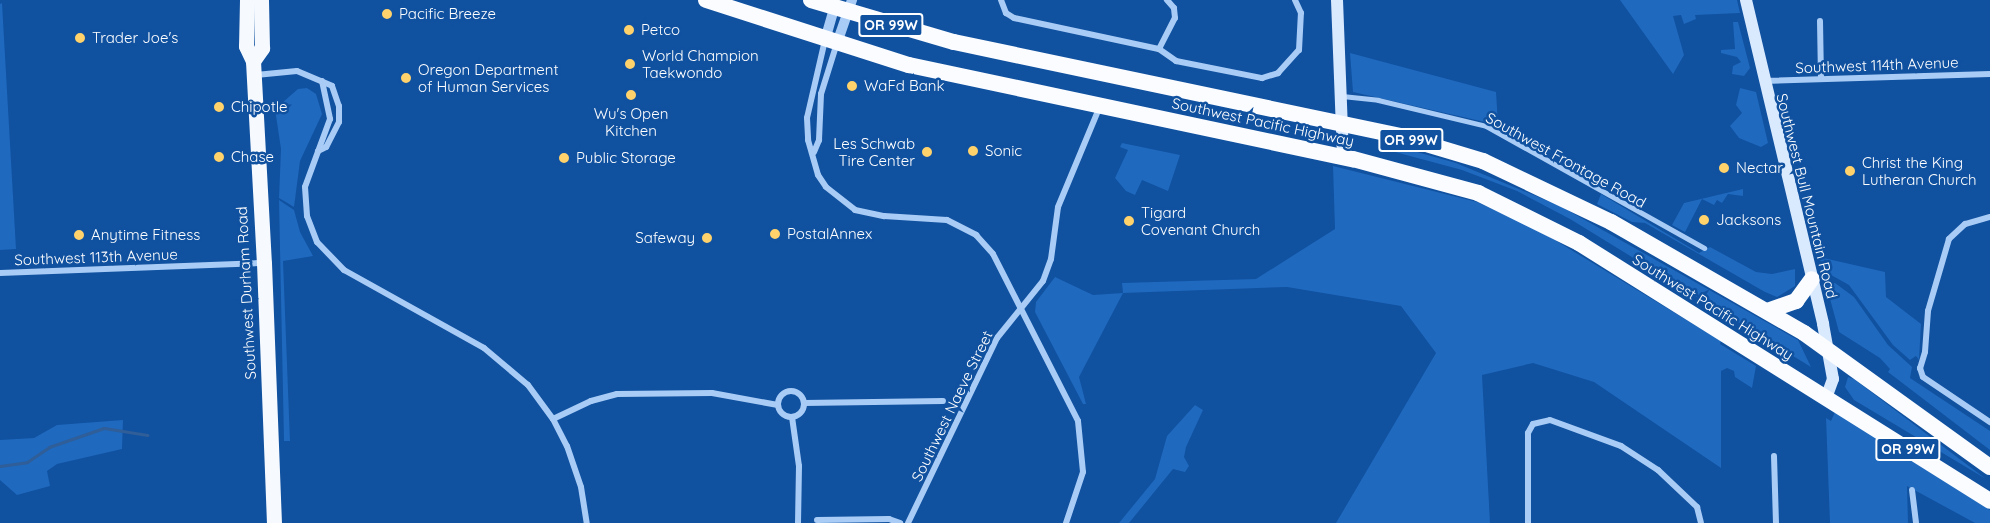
<!DOCTYPE html>
<html>
<head>
<meta charset="utf-8">
<style>
	body { margin:0 }
	#map { position:relative; width:1990px; height:523px; overflow:hidden; background:#1051a0; font-family:Quicksand,sans-serif }
	div>[style] { position:absolute }
	[style*='--x'] { left:calc(var(--x)*1px); top:calc(var(--y)*1px); width:calc(var(--w)*1px); rotate:calc(var(--a)*1deg) }
	.green>* { inset:0; background:#1f69be }
	.stream>* { height:3px; margin:-1.5px; padding:0 1.5px; transform-origin:1.5px; border-radius:1.5px; background:#2f5e98 }
	.pedestrian>* { height:5px; margin:-2.5px; padding:0 2.5px; transform-origin:2.5px; border-radius:2.5px; background:#a8ccf6 }
	.minor>* { height:6px; margin:-3px; padding:0 3px; transform-origin:3px; border-radius:3px; background:#a8ccf6 }
	.minor>.ring { margin:-3px; padding:0; box-sizing:content-box; background:none; border:6px solid #a8ccf6; border-radius:50% }
	.tertiary>* { height:10px; margin:-5px; padding:0 5px; transform-origin:5px; border-radius:5px; background:#a8ccf6 }
	.secondary>* { height:12px; margin:-6px; padding:0 6px; transform-origin:6px; border-radius:6px; background:#d9e9fe }
	.primary>* { height:15px; margin:-7.5px; padding:0 7.5px; transform-origin:7.5px; border-radius:7.5px; background:#f6faff }
	.trunk>* { height:16px; margin:-8px; padding:0 8px; transform-origin:8px; border-radius:8px; background:#fafcff }
	.dots>* { width:16px; height:16px; translate:-50% -50%; box-sizing:border-box; border:3px solid #1051a0; border-radius:50% }
	span { translate:-50% -50%; white-space:nowrap; text-align:center; line-height:1.15; -webkit-text-stroke:5px #1051a0; paint-order:stroke }
	.shield-label span { padding:2px 4px; background:#1051a0; border:2px solid; border-radius:4px; -webkit-text-stroke-width:0 }
	.shield-label { font-size:14px; color:#fff; font-weight:700 }
	.poi-label { font-size:15px; color:#fff }
	.left { translate:0 -50%; text-align:left }
	.right { translate:-100% -50%; text-align:right }
	.street-label { font-size:15px; color:#fff }
</style>
</head>
<body>
<div id="map">
	<div class="green">
		<i style="clip-path:polygon(1620px 0,1737px 0,1740px 13px,1695px 15px,1696px 19px,1684px 24px,1681px 15px,1673px 16px,1684px 55px,1673px 74px)"></i>
		<i style="clip-path:polygon(2px 3px,16px 249px,0 250px,0 4px)"></i>
		<i style="clip-path:polygon(1733px 22px,1738px 22px,1750px 68px,1744px 76px,1732px 74px,1733px 66px,1741px 62px,1737px 57px,1721px 53px,1721px 50px,1735px 49px)"></i>
		<i style="clip-path:polygon(1350px 53px,1496px 92px,1498px 125px,1353px 92px)"></i>
		<i style="clip-path:polygon(307px 88px,316px 94px,322px 114px,300px 161px,294px 207px,279px 198px,281px 149px,275px 109px,298px 89px)"></i>
		<i style="clip-path:polygon(1740px 88px,1756px 92px,1768px 143px,1761px 147px,1739px 138px,1730px 126px,1742px 113px,1736px 105px)"></i>
		<i style="clip-path:polygon(1122px 143px,1180px 155px,1168px 191px,1142px 180px,1135px 195px,1126px 191px,1115px 178px,1128px 150px,1120px 147px)"></i>
		<i style="clip-path:polygon(1385px 143px,1456px 163px,1560px 206px,1798px 340px,1811px 367px,1570px 219px,1517px 191px,1462px 170px,1384px 149px)"></i>
		<i style="clip-path:polygon(1333px 166px,1477px 202px,1540px 231px,1721px 341px,1720px 344px,1756px 366px,1752px 388px,1735px 377px,1734px 371px,1727px 368px,1721px 371px,1721px 468px,1594px 382px,1533px 363px,1482px 375px,1490px 523px,1336px 523px,1436px 353px,1401px 306px,1287px 287px,1123px 293px,1079px 377px,1086px 404px,1083px 404px,1035px 312px,1036px 302px,1055px 277px,1093px 295px,1123px 293px,1122px 283px,1256px 279px,1335px 229px)"></i>
		<i style="clip-path:polygon(1743px 189px,1743px 196px,1728px 194px,1722px 203px,1717px 200px,1714px 205px,1702px 199px,1685px 232px,1672px 225px,1684px 203px)"></i>
		<i style="clip-path:polygon(1601px 194px,1699px 253px,1710px 247px,1756px 272px,1772px 274px,1795px 269px,1795px 286px,1777px 297px,1765px 292px,1645px 223px,1632px 222px,1597px 204px)"></i>
		<i style="clip-path:polygon(279px 200px,294px 210px,300px 232px,313px 256px,283px 261px,290px 441px,284px 441px)"></i>
		<i style="clip-path:polygon(1819px 257px,1885px 272px,1886px 297px,1921px 324px,1919px 360px,1916px 356px,1910px 360px,1893px 345px,1849px 285px,1822px 270px)"></i>
		<i style="clip-path:polygon(1835px 283px,1854px 297px,1888px 345px,1912px 367px,1910px 378px,1990px 431px,1990px 450px,1888px 372px,1890px 369px,1880px 358px,1839px 332px,1826px 284px)"></i>
		<i style="clip-path:polygon(1848px 377px,1854px 379px,1986px 479px,1854px 400px,1845px 387px)"></i>
		<i style="clip-path:polygon(1195px 405px,1203px 410px,1186px 447px,1184px 457px,1189px 466px,1185px 472px,1173px 469px,1129px 523px,1119px 523px,1155px 479px,1167px 436px)"></i>
		<i style="clip-path:polygon(1835px 412px,1990px 510px,1990px 523px,1975px 523px,1907px 486px,1908px 523px,1830px 523px,1826px 418px,1831px 421px)"></i>
		<i style="clip-path:polygon(123px 420px,122px 449px,57px 464px,47px 471px,50px 486px,17px 495px,0 480px,0 440px,34px 438px,57px 425px)"></i>
	</div>
	<div class="stream">
		<i style="--x:0;--y:466;--w:27;--a:-8"></i>
		<i style="--x:27;--y:462;--w:27;--a:-34"></i>
		<i style="--x:49;--y:447;--w:58;--a:-19.1"></i>
		<i style="--x:104;--y:428;--w:44;--a:9.2"></i>
	</div>
	<div class="pedestrian">
		<i style="--x:1342;--y:96;--w:36;--a:6"></i>
		<i style="--x:1378;--y:100;--w:111;--a:13.5"></i>
		<i style="--x:1486;--y:126;--w:250;--a:29.2"></i>
	</div>
	<div class="minor">
		<i style="--x:1001;--y:0;--w:14;--a:69"></i>
		<i style="--x:1006;--y:13;--w:9;--a:32"></i>
		<i style="--x:1014;--y:18;--w:148;--a:12.1"></i>
		<i style="--x:1159;--y:49;--w:21;--a:35"></i>
		<i style="--x:1176;--y:61;--w:88;--a:11.2"></i>
		<i style="--x:1262;--y:78;--w:17;--a:-17"></i>
		<i style="--x:1278;--y:73;--w:31;--a:-48"></i>
		<i style="--x:1299;--y:50;--w:37;--a:-87"></i>
		<i style="--x:1301;--y:13;--w:14;--a:-115"></i>
		<i style="--x:1820;--y:21;--w:57;--a:89"></i>
		<i style="--x:825;--y:40;--w:80;--a:103"></i>
		<i style="--x:807;--y:118;--w:22;--a:87"></i>
		<i style="--x:808;--y:140;--w:36;--a:74"></i>
		<i style="--x:818;--y:175;--w:14;--a:56"></i>
		<i style="--x:826;--y:187;--w:37;--a:38"></i>
		<i style="--x:855;--y:210;--w:30;--a:12"></i>
		<i style="--x:884;--y:216;--w:63;--a:3.6"></i>
		<i style="--x:947;--y:220;--w:33;--a:27"></i>
		<i style="--x:976;--y:235;--w:25;--a:48"></i>
		<i style="--x:993;--y:254;--w:187;--a:63"></i>
		<i style="--x:1078;--y:421;--w:51;--a:84.4"></i>
		<i style="--x:1083;--y:472;--w:54;--a:108.4"></i>
		<i style="--x:1159;--y:49;--w:35;--a:-63"></i>
		<i style="--x:1175;--y:18;--w:10;--a:-96"></i>
		<i style="--x:1174;--y:8;--w:11;--a:-131"></i>
		<i style="--x:256;--y:75;--w:41;--a:-5.6"></i>
		<i style="--x:297;--y:71;--w:38;--a:23"></i>
		<i style="--x:332;--y:86;--w:21;--a:71"></i>
		<i style="--x:339;--y:106;--w:16;--a:90"></i>
		<i style="--x:339;--y:122;--w:28;--a:117"></i>
		<i style="--x:326;--y:147;--w:9;--a:153"></i>
		<i style="--x:322;--y:81;--w:39;--a:78"></i>
		<i style="--x:330;--y:119;--w:72;--a:110.2"></i>
		<i style="--x:305;--y:187;--w:29;--a:86"></i>
		<i style="--x:307;--y:216;--w:28;--a:69"></i>
		<i style="--x:317;--y:242;--w:39;--a:46"></i>
		<i style="--x:344;--y:270;--w:160;--a:29.1"></i>
		<i style="--x:484;--y:348;--w:57;--a:40.1"></i>
		<i style="--x:528;--y:385;--w:42;--a:53.7"></i>
		<i style="--x:553;--y:419;--w:30;--a:63"></i>
		<i style="--x:567;--y:446;--w:43;--a:71.1"></i>
		<i style="--x:581;--y:487;--w:36;--a:81"></i>
		<i style="--x:1764;--y:81;--w:226;--a:-1.8"></i>
		<i style="--x:814;--y:152;--w:13;--a:-67"></i>
		<i style="--x:819;--y:140;--w:46;--a:-87.5"></i>
		<i style="--x:821;--y:94;--w:53;--a:-72.6"></i>
		<i style="--x:1990;--y:217;--w:26;--a:164"></i>
		<i style="--x:1965;--y:224;--w:22;--a:137"></i>
		<i style="--x:1949;--y:239;--w:75;--a:106.3"></i>
		<i style="--x:1928;--y:311;--w:41;--a:94.2"></i>
		<i style="--x:1925;--y:352;--w:17;--a:107"></i>
		<i style="--x:1920;--y:368;--w:9;--a:72"></i>
		<i style="--x:1923;--y:377;--w:81;--a:33.9"></i>
		<i style="--x:0;--y:273;--w:264;--a:-2.2"></i>
		<i class="ring" style="left:778px;top:391px;width:20px;height:20px"></i>
		<i style="--x:804;--y:403;--w:139;--a:-0.8"></i>
		<i style="--x:792;--y:417;--w:49;--a:81.9"></i>
		<i style="--x:799;--y:466;--w:57;--a:91"></i>
		<i style="--x:553;--y:419;--w:42;--a:-25.3"></i>
		<i style="--x:591;--y:401;--w:27;--a:-15"></i>
		<i style="--x:617;--y:394;--w:95;--a:-0.6"></i>
		<i style="--x:712;--y:393;--w:67;--a:10.3"></i>
		<i style="--x:1774;--y:456;--w:67;--a:88.3"></i>
		<i style="--x:1912;--y:490;--w:33;--a:83"></i>
		<i style="--x:817;--y:520;--w:72;--a:-0.8"></i>
		<i style="--x:889;--y:519;--w:12;--a:20"></i>
		<i style="--x:908;--y:523;--w:205;--a:-64.3"></i>
		<i style="--x:997;--y:338;--w:73;--a:-51.1"></i>
		<i style="--x:1043;--y:281;--w:23;--a:-70"></i>
		<i style="--x:1051;--y:259;--w:52;--a:-82.3"></i>
		<i style="--x:1058;--y:207;--w:109;--a:-67.4"></i>
		<i style="--x:1528;--y:523;--w:90;--a:-90"></i>
		<i style="--x:1528;--y:433;--w:10;--a:-61"></i>
		<i style="--x:1533;--y:424;--w:17;--a:-13"></i>
		<i style="--x:1550;--y:420;--w:76;--a:20.1"></i>
		<i style="--x:1621;--y:446;--w:44;--a:33"></i>
		<i style="--x:1658;--y:470;--w:54;--a:43.5"></i>
		<i style="--x:1697;--y:507;--w:16;--a:76"></i>
	</div>
	<div class="tertiary">
		<i style="--x:825;--y:40;--w:33;--a:-74"></i>
		<i style="--x:837;--y:43;--w:46;--a:-70.8"></i>
	</div>
	<div class="secondary">
		<i style="--x:1337;--y:0;--w:157;--a:87.8"></i>
		<i style="--x:1746;--y:0;--w:333;--a:76.6"></i>
		<i style="--x:1823;--y:324;--w:56;--a:79.7"></i>
		<i style="--x:1833;--y:379;--w:20;--a:110"></i>
	</div>
	<div class="primary">
		<i style="--x:247;--y:0;--w:46;--a:91.2"></i>
		<i style="--x:246;--y:46;--w:17;--a:65"></i>
		<i style="--x:253;--y:61;--w:202;--a:86.9"></i>
		<i style="--x:264;--y:263;--w:260;--a:87.8"></i>
		<i style="--x:253;--y:61;--w:16;--a:-55"></i>
		<i style="--x:262;--y:48;--w:48;--a:-91.2"></i>
	</div>
	<div class="trunk">
		<i style="--x:706;--y:0;--w:213;--a:17.8"></i>
		<i style="--x:909;--y:65;--w:454;--a:12"></i>
		<i style="--x:1353;--y:159;--w:130;--a:15.2"></i>
		<i style="--x:1478;--y:193;--w:113;--a:26.3"></i>
		<i style="--x:1579;--y:243;--w:485;--a:32.1"></i>
		<i style="--x:811;--y:0;--w:149;--a:16.4"></i>
		<i style="--x:954;--y:42;--w:459;--a:11.9"></i>
		<i style="--x:1403;--y:137;--w:84;--a:16.7"></i>
		<i style="--x:1483;--y:161;--w:142;--a:25.5"></i>
		<i style="--x:1611;--y:222;--w:223;--a:29.9"></i>
		<i style="--x:1804;--y:333;--w:229;--a:35.8"></i>
		<i style="--x:1767;--y:311;--w:31;--a:-19"></i>
		<i style="--x:1796;--y:301;--w:27;--a:-54"></i>
	</div>
	<div class="dots">
		<i style="left:387px;top:14px;background:#ffd26c"></i>
		<i style="left:629px;top:30px;background:#ffd26c"></i>
		<i style="left:80px;top:38px;background:#ffd26c"></i>
		<i style="left:630px;top:64px;background:#ffd26c"></i>
		<i style="left:406px;top:78px;background:#ffd26c"></i>
		<i style="left:852px;top:86px;background:#ffd26c"></i>
		<i style="left:631px;top:95px;background:#ffd26c"></i>
		<i style="left:219px;top:107px;background:#ffd26c"></i>
		<i style="left:973px;top:151px;background:#ffd26c"></i>
		<i style="left:927px;top:152px;background:#ffd26c"></i>
		<i style="left:219px;top:157px;background:#ffd26c"></i>
		<i style="left:564px;top:158px;background:#ffd26c"></i>
		<i style="left:1724px;top:168px;background:#ffd26c"></i>
		<i style="left:1850px;top:171px;background:#ffd26c"></i>
		<i style="left:1704px;top:220px;background:#ffd26c"></i>
		<i style="left:1129px;top:221px;background:#ffd26c"></i>
		<i style="left:775px;top:234px;background:#ffd26c"></i>
		<i style="left:79px;top:235px;background:#ffd26c"></i>
		<i style="left:707px;top:238px;background:#ffd26c"></i>
	</div>
	<div class="shield-label">
		<span style="left:891px;top:25px">OR 99W</span>
		<span style="left:1411px;top:140px">OR 99W</span>
		<span style="left:1908px;top:449px">OR 99W</span>
	</div>
	<div class="poi-label">
		<span class="left" style="left:399px;top:14px">Pacific Breeze</span>
		<span class="left" style="left:641px;top:30px">Petco</span>
		<span class="left" style="left:92px;top:38px">Trader Joe's</span>
		<span class="left" style="left:642px;top:64px">World Champion<br>Taekwondo</span>
		<span class="left" style="left:418px;top:78px">Oregon Department<br>of Human Services</span>
		<span class="left" style="left:864px;top:86px">WaFd Bank</span>
		<span class="left" style="left:231px;top:107px">Chipotle</span>
		<span style="left:631px;top:122px">Wu's Open<br>Kitchen</span>
		<span class="right" style="left:915px;top:152px">Les Schwab<br>Tire Center</span>
		<span class="left" style="left:985px;top:151px">Sonic</span>
		<span class="left" style="left:231px;top:157px">Chase</span>
		<span class="left" style="left:576px;top:158px">Public Storage</span>
		<span class="left" style="left:1862px;top:171px">Christ the King<br>Lutheran Church</span>
		<span class="left" style="left:1736px;top:168px">Nectar</span>
		<span class="left" style="left:1141px;top:221px">Tigard<br>Covenant Church</span>
		<span class="left" style="left:1716px;top:220px">Jacksons</span>
		<span class="left" style="left:787px;top:234px">PostalAnnex</span>
		<span class="left" style="left:91px;top:235px">Anytime Fitness</span>
		<span class="right" style="left:695px;top:238px">Safeway</span>
	</div>
	<div class="street-label">
		<span style="left:1877px;top:65px;rotate:-2deg">Southwest 114th Avenue</span>
		<span style="left:1263px;top:122px;rotate:12deg">Southwest Pacific Highway</span>
		<span style="left:1566px;top:160px;rotate:29deg">Southwest Frontage Road</span>
		<span style="left:1807px;top:196px;rotate:76deg">Southwest Bull Mountain Road</span>
		<span style="left:96px;top:257px;rotate:-2deg">Southwest 113th Avenue</span>
		<span style="left:246px;top:293px;rotate:-93deg">Southwest Durham Road</span>
		<span style="left:1713px;top:307px;rotate:32deg">Southwest Pacific Highway</span>
		<span style="left:952px;top:406px;rotate:-64deg">Southwest Naeve Street</span>
	</div>
</div>
</body>
</html>
